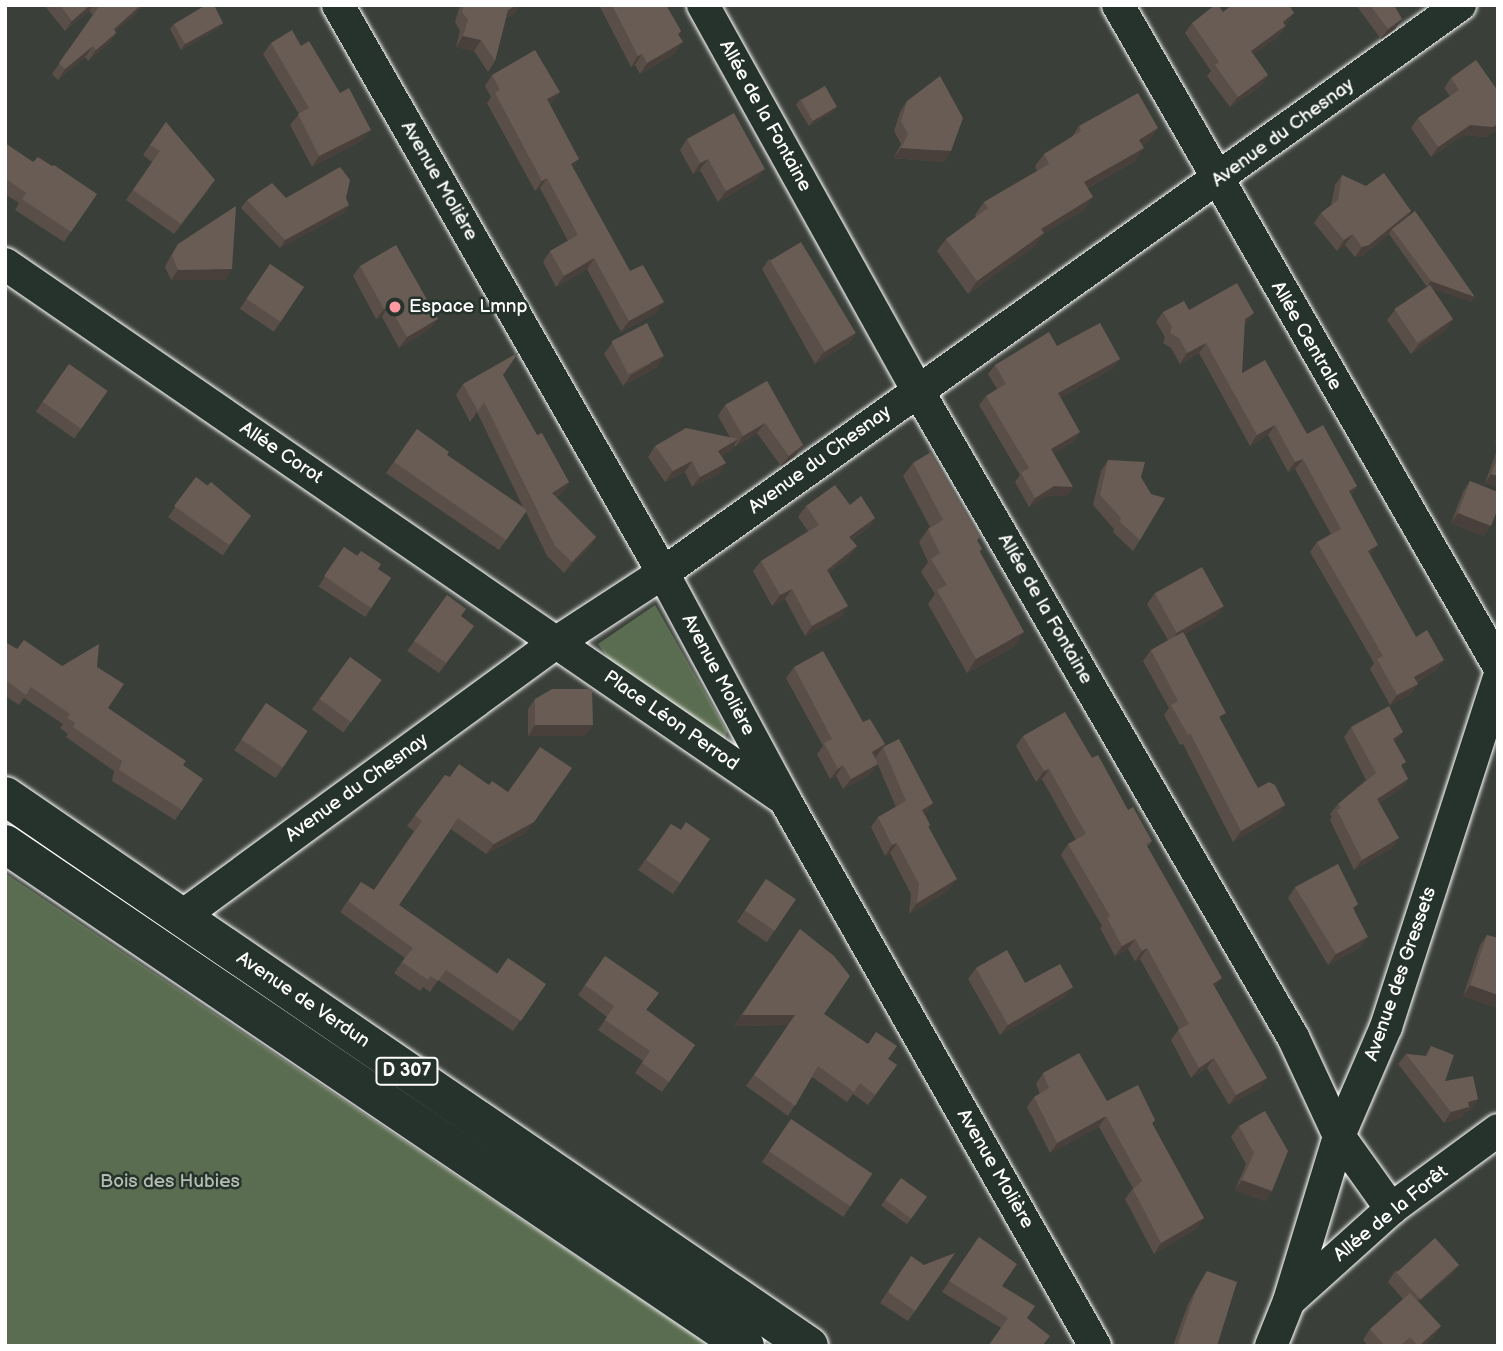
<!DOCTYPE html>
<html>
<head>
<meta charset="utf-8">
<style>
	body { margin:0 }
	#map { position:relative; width:1503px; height:1351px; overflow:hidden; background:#3a3f39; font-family:"Balsamiq Sans",sans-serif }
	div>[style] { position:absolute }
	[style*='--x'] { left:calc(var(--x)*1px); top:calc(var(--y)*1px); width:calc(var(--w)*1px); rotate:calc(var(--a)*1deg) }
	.green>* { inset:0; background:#5b6d50 }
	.roads { filter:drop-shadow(0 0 2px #fff) drop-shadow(0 0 2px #fff) }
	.minor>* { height:32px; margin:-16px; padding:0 16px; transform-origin:16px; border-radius:16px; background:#26332d }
	.primary>* { height:38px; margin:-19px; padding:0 19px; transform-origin:19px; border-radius:19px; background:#26332d }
	.wall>* { inset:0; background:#594f48; transform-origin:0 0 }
	.shaded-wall>* { inset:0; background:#49403b }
	.building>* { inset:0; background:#685c54; transform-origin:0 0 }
	.dots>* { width:19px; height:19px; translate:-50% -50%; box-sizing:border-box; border:4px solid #26332d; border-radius:50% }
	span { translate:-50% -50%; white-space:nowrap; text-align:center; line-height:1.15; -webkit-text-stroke:5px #26332d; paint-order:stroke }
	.shield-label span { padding:2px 5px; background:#26332d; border:2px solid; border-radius:5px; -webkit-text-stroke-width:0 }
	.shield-label { font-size:18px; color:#fff; font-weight:700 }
	.street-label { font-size:19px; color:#fff }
	.poi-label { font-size:19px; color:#fff }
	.left { translate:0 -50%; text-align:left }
	.park-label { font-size:19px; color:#b5bdb0 }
	.frame { position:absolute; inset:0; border:7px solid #fff; pointer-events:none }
</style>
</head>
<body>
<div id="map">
	<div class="green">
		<i style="clip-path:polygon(655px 605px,727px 731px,724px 746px,611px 662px,598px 644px)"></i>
		<i style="clip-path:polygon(5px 873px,710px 1346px,5px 1346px)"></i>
	</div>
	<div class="roads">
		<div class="minor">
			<i style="--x:338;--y:5;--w:654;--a:60.22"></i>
			<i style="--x:663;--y:573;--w:258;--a:61.7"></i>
			<i style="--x:785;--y:800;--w:628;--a:60.41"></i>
			<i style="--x:703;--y:5;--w:440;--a:60.9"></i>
			<i style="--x:917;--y:389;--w:749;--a:59.88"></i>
			<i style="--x:1293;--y:1037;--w:109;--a:65.1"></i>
			<i style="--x:1339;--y:1136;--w:90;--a:54.5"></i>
			<i style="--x:1118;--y:5;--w:762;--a:60.07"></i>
			<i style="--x:5;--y:264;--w:941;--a:34.48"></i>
			<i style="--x:181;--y:917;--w:466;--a:-36.2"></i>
			<i style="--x:557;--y:642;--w:126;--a:-33.1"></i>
			<i style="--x:663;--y:573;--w:979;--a:-35.48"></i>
			<i style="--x:1290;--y:1300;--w:136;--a:-42"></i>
			<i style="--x:1391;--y:1209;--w:133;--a:-36.4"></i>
			<i style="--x:1271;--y:1346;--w:48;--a:-68.2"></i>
			<i style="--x:1289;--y:1301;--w:172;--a:-73.1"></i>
			<i style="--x:1339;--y:1136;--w:119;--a:-66.7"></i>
			<i style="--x:1386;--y:1027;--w:365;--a:-72.1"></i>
		</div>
		<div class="primary">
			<i style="--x:5;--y:796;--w:974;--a:34.38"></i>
			<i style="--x:5;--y:844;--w:894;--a:34.15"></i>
		</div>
	</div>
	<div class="wall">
		<i style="clip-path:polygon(44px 5px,142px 5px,136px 14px,115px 31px,116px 33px,109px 43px,88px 61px,85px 57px,58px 80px,52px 74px,93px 15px,89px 11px,65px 31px)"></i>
		<i style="clip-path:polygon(460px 5px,520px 5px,515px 13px,506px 18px,495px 61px,488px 72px,474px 51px,456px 47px,460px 31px,455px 22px)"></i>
		<i style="clip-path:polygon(599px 5px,666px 5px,681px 31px,678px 35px,675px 53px,640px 74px,635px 65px,631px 67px)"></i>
		<i style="clip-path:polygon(1356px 5px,1394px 5px,1395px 29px,1381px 39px)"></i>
		<i style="clip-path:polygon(1223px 12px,1287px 24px,1278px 37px,1253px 54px,1268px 75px,1261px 86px,1230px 107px,1207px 76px,1211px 71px,1185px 33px,1192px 23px)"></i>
		<i style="clip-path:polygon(223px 23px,219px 28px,181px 50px,170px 29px,174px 24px)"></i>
		<i style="clip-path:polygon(271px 43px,301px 46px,363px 140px,312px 167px,290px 125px,299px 114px,263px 54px)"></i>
		<i style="clip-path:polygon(492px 75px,560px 92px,552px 102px,550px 104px,573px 168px,630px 271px,656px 313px,621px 332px,587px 269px,556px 287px,543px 262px,550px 251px,568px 241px,540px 188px,535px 191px,487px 103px,491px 97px,485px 86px)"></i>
		<i style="clip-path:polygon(1451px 78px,1498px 91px,1498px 129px,1486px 137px,1463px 135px,1431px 157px,1411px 128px,1418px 118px,1450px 96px,1444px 88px)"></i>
		<i style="clip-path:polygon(800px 99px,833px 112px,809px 126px,796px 105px)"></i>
		<i style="clip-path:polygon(907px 101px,944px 162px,893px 158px,901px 144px,894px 131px,900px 112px)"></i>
		<i style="clip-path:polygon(166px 122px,208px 190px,174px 234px,126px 200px,152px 162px,143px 155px)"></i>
		<i style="clip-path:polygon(1079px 126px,1149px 141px,1142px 145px,1135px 161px,1088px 188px,1084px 210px,1043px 234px,1035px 246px,968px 294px,937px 251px,946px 239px,976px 217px,975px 215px,984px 202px,1037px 171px,1035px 166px,1044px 154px,1072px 137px)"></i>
		<i style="clip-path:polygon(687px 139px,757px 179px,718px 202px,700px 170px,693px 174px,680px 150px)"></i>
		<i style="clip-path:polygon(5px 143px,33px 162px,97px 194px,64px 242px,15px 210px,19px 203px,5px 194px)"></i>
		<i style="clip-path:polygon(1342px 175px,1411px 211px,1406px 218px,1472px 302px,1432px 288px,1453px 319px,1446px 330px,1411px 354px,1387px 320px,1395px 310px,1427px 287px,1389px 234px,1362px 256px,1355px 257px,1345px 245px,1337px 251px,1314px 223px,1321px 213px,1331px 205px,1335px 185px)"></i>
		<i style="clip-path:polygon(286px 198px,349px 205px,344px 213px,280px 248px,241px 208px,247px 200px)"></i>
		<i style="clip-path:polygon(178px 244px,225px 280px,171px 280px,165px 267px,171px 255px)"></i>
		<i style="clip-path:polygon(769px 259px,856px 333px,849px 343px,815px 364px,762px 269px)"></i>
		<i style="left:270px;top:264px;width:41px;height:54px;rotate:34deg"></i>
		<i style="clip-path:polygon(360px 266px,430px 329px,399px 348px,382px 317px,376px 319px,353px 276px)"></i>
		<i style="clip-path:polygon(1189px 310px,1254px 313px,1244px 325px,1242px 373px,1307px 434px,1357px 486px,1351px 495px,1371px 556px,1416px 637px,1444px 660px,1437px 670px,1417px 682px,1418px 684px,1411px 694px,1390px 705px,1370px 669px,1374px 663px,1310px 552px,1317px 542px,1331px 534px,1295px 469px,1288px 472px,1268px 435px,1250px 446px,1199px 353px,1180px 364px,1171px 348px,1163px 343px,1165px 337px,1156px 322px,1163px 312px)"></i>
		<i style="clip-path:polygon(612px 343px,657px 367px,623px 386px,604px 354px)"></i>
		<i style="clip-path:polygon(1057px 346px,1120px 359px,1113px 368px,1060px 398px,1074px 442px,1053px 453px,1067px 496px,1047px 496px,1029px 507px,1015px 482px,1020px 475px,979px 405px,986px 396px,997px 389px,988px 374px,995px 365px)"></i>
		<i style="left:69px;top:364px;width:47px;height:58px;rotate:35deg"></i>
		<i style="clip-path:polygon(503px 375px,537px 435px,569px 482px,562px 493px,556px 497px,596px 537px,589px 548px,564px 573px,547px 556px,526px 512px,499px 550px,386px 473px,417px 429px,447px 455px,523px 507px,477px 412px,470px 422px,456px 395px,463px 384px)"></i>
		<i style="clip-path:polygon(767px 381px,803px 445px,795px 456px,781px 466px,757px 433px,735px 447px,734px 445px,731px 450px,721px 456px,719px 474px,692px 487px,685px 472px,665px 482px,648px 457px,655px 446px,730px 437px,718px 416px,725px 405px)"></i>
		<i style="clip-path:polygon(1498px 447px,1498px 487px,1485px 483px)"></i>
		<i style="clip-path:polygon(1108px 460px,1141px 477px,1140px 540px,1133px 551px,1113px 532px,1114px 529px,1093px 505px,1101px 471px)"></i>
		<i style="clip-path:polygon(913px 463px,977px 541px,982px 549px,980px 552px,1015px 646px,967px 673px,928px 604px,935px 594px,921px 572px,928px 562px,919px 542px,928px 529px,930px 527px,903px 476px)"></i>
		<i style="left:196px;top:477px;width:67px;height:49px;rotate:35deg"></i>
		<i style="clip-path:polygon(1470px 481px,1484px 536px,1451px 523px,1463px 492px)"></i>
		<i style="clip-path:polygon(850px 505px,875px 518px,868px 528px,852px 540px,857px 546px,849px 557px,829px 573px,841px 617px,805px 636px,785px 599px,772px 606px,753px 571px,761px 561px,808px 531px,798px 517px,806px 506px)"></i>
		<i style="left:344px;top:547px;width:56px;height:47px;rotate:33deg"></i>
		<i style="clip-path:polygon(1155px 593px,1217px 616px,1185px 634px,1221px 720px,1254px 781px,1258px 788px,1285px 805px,1278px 815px,1233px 842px,1183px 744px,1180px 745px,1164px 715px,1169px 708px,1143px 661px,1151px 650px,1168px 640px,1147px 604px)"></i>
		<i style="clip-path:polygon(447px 595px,461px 616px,474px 626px,439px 673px,407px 651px)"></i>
		<i style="clip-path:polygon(5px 642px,17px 649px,62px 666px,97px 667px,108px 708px,183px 765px,203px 779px,175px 820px,112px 781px,114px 771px,66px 737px,68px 734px,60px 728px,63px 724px,24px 698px,19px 705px,5px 696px)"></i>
		<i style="left:350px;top:657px;width:39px;height:65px;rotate:36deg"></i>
		<i style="clip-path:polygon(794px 667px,863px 722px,885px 744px,877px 754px,874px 757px,870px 775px,843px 789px,836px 776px,830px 779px,817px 754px,823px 746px,786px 678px)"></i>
		<i style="clip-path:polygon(535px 699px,585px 736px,528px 736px,528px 709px)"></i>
		<i style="left:266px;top:703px;width:50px;height:57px;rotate:34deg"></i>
		<i style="clip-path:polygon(1351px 727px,1395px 743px,1402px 767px,1408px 779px,1401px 789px,1379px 803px,1392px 848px,1354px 870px,1330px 820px,1332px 817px,1330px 814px,1338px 804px,1366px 780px,1344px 737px)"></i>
		<i style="clip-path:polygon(1023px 736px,1092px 758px,1128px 810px,1152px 841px,1147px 847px,1215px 988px,1267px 1078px,1260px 1088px,1229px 1105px,1207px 1068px,1191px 1078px,1171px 1040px,1179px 1029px,1140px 959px,1135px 961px,1128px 949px,1115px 956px,1100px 928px,1102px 926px,1061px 855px,1068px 844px,1076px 840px,1042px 779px,1036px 782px,1016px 746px)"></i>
		<i style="clip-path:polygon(883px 747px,933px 803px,925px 814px,930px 825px,928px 828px,949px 890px,909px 914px,911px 894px,890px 853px,885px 856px,871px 827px,878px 817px,896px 807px,875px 758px)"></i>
		<i style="clip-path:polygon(445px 775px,526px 833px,486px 854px,451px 829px,399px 905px,497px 973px,546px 984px,513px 1031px,438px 980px,430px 992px,423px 987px,420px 991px,394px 973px,405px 958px,340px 912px,361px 882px,374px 890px,414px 831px,407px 826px)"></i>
		<i style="clip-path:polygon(671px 824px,681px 830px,710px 839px,673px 894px,638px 870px)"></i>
		<i style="left:766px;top:879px;width:36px;height:52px;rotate:34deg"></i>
		<i style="clip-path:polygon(1295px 887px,1354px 910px,1361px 947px,1328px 965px,1288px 898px)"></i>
		<i style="clip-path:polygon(800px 929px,824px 1014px,897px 1065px,868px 1105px,853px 1094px,847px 1102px,812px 1077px,788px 1116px,746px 1086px,788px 1025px,734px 1026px)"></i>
		<i style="clip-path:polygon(1487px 935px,1498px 938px,1498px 1006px,1497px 1008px,1463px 996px,1480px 945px)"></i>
		<i style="clip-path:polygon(605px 956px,647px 1010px,695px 1045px,662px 1092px,635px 1073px,643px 1061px,598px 1030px,607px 1017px,578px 995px)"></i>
		<i style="clip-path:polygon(976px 968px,1025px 983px,1073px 987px,1065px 997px,1000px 1035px,968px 979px)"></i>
		<i style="clip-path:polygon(1431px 1046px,1445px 1081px,1478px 1099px,1471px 1110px,1465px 1112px,1461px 1118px,1444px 1123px,1398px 1064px,1406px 1054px,1425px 1056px)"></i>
		<i style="clip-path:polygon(1043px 1073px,1107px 1101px,1155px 1120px,1152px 1124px,1204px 1218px,1197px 1228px,1154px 1254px,1125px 1199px,1133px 1188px,1099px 1127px,1050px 1153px,1027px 1107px,1034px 1097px,1040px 1094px,1036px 1084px)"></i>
		<i style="clip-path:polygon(1265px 1111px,1272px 1191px,1265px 1201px,1235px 1190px,1246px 1164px,1231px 1137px,1239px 1126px)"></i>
		<i style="left:791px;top:1119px;width:98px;height:52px;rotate:34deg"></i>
		<i style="left:901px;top:1178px;width:32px;height:34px;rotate:36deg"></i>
		<i style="clip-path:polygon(979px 1237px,1002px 1286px,1027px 1318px,1001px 1328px,942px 1292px)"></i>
		<i style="clip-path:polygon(955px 1253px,908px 1321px,880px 1303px,904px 1266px,924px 1265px)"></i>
		<i style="clip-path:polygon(1459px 1265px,1451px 1275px,1419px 1302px,1441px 1326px,1434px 1336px,1424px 1346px,1368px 1346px,1363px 1340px,1370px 1329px,1403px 1299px,1388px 1282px,1395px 1271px)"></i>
		<i style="clip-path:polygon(1207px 1271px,1217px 1346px,1173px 1346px,1188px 1304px,1200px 1282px)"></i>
	</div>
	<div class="shaded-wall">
		<i style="clip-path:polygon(90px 5px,93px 5px,89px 11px,65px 31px,72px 21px)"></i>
		<i style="clip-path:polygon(141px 5px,142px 5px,136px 14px,106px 39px,114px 29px)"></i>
		<i style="clip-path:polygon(517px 5px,520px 5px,515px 13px,501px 20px,508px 10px)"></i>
		<i style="clip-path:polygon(1294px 13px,1287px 24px,1276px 33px,1283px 22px)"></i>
		<i style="clip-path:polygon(1402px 19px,1395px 29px,1381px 39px,1388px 29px)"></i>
		<i style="clip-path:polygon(223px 23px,219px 28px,181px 50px,185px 44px)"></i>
		<i style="clip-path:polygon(1285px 26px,1278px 37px,1243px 62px,1251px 51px)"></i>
		<i style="clip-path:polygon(116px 33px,109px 43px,88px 61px,96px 50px)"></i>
		<i style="clip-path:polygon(463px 36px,481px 40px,474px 51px,456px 47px)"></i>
		<i style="clip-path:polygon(683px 42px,675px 53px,640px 74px,647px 63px)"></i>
		<i style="clip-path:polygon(93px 46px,85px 57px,58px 80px,65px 69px)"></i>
		<i style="clip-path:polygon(642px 54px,635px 65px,631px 67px,638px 56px)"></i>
		<i style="clip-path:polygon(1268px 75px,1261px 86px,1230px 107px,1238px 97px)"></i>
		<i style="clip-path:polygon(560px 92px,552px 102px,540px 110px,547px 99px)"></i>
		<i style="clip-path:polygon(837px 107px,833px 112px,809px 126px,813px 121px)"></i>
		<i style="clip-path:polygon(1498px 124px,1498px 129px,1486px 137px,1463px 135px,1431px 157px,1438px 147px,1470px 125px)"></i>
		<i style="clip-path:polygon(1158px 128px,1149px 141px,1130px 153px,1139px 140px)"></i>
		<i style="clip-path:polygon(371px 130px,363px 140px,312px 167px,319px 156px)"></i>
		<i style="clip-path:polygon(901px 148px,951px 151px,944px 162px,893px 158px)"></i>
		<i style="clip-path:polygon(1144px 148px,1135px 161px,1075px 195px,1084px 182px)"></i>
		<i style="clip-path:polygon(579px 159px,572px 170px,571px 164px)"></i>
		<i style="clip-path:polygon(708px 159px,700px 170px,693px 174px,700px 163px)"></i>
		<i style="clip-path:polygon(765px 169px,757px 179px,718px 202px,726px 191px)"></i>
		<i style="clip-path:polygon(547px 178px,540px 188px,535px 191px,542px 181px)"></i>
		<i style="clip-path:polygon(1093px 197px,1084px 210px,1043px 234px,1035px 246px,968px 294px,977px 281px,1041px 229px)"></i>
		<i style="clip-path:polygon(349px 205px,344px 213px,280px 248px,285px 240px)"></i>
		<i style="clip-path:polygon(1411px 211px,1403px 222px,1392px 229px,1389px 234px,1362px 256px,1355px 257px,1362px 247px)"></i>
		<i style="clip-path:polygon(1353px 234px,1345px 245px,1337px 251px,1344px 240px)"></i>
		<i style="clip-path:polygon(594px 258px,587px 269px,556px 287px,564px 276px)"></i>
		<i style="clip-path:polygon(232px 269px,225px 280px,171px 280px,178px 270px)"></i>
		<i style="clip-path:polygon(1431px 281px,1475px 297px,1472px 302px,1427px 287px)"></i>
		<i style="clip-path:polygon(664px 302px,656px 313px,621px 332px,629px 321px)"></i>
		<i style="clip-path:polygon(389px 306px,382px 317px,376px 319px,384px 309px)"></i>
		<i style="clip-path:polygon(1254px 313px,1247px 323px,1237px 329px,1245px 319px)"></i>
		<i style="clip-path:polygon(438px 319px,430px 329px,399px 348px,407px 337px)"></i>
		<i style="clip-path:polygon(1453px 319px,1446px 330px,1411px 354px,1419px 344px)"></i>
		<i style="clip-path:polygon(856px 333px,849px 343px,815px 364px,823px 353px)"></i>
		<i style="clip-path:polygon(1206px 343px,1199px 353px,1180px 364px,1187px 353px)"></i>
		<i style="clip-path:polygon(664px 356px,657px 367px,623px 386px,631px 375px)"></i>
		<i style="clip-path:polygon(1120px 359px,1113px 368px,1051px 403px,1058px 393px)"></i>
		<i style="clip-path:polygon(765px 423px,757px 433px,735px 447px,743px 436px)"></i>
		<i style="clip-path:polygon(1275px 425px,1268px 435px,1250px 446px,1257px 435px)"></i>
		<i style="clip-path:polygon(1080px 432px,1074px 442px,1044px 459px,1051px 449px)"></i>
		<i style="clip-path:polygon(1498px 436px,1498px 445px,1493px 443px)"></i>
		<i style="clip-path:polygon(738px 439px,731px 450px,711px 462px,718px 451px)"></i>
		<i style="clip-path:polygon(803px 445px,795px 456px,781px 466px,789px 456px)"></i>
		<i style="clip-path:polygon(1303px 459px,1295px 469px,1288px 472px,1295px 462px)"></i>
		<i style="clip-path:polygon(692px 461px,685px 472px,665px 482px,673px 471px)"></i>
		<i style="clip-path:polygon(726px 463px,719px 474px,692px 487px,700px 477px)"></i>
		<i style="clip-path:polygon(1491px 474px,1498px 476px,1498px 487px,1485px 483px)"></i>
		<i style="clip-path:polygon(569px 482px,562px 493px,544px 503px,552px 493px)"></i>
		<i style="clip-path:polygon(1054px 486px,1073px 487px,1067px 496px,1047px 496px,1029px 507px,1035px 498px)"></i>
		<i style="clip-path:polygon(1357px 486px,1350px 496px,1349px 491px)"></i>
		<i style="clip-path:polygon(1458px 513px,1491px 526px,1484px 536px,1451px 523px)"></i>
		<i style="clip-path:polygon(875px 518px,868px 528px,842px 547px,849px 537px)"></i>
		<i style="clip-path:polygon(596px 537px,589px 548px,564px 573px,572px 562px)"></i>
		<i style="clip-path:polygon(1378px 545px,1371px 555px,1368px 551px)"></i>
		<i style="clip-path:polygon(857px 546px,849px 557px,820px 581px,827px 570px)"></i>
		<i style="clip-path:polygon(792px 589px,785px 599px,772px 606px,780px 595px)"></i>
		<i style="clip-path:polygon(848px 606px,841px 617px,805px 636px,812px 626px)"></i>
		<i style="clip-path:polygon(1224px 606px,1217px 616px,1170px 643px,1177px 633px)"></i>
		<i style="clip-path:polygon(1024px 632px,1015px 646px,967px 673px,976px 659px)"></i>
		<i style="clip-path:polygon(1444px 660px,1437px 670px,1407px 687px,1414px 677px)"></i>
		<i style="clip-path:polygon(1418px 684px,1411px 694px,1390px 705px,1397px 695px)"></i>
		<i style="clip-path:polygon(535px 725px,593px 725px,585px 736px,528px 736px)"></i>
		<i style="clip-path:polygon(1403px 732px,1395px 743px,1393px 739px)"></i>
		<i style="clip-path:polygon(885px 744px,877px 754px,864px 762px,872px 752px)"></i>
		<i style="clip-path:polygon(878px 764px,870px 775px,843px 789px,851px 779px)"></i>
		<i style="clip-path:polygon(843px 765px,836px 776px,830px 779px,838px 769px)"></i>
		<i style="clip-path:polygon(572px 768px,526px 833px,486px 854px,494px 844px)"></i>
		<i style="clip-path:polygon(1049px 769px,1042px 779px,1036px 782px,1044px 771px)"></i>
		<i style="clip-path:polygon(1408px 779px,1401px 789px,1369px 809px,1377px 799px)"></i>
		<i style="clip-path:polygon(933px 803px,926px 814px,915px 821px,922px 810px)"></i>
		<i style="clip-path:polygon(1285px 805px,1278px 815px,1233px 842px,1241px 831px)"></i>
		<i style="clip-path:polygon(1399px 838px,1392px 848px,1354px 870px,1362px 860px)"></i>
		<i style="clip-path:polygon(897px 843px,890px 853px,885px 856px,892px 845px)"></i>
		<i style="clip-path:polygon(957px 879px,949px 890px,909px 914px,917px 903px)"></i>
		<i style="clip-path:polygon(1368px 937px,1361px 947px,1328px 965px,1336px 954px)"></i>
		<i style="clip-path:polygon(1135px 939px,1128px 949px,1115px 956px,1122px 946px)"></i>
		<i style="clip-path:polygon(1147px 948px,1140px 959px,1135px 961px,1142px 951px)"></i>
		<i style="clip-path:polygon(1222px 978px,1215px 988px,1213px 984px)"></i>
		<i style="clip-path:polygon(1470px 985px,1498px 995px,1498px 1006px,1497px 1008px,1463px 996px)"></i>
		<i style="clip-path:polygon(1073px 987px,1065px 997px,1000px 1035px,1008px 1025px)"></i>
		<i style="clip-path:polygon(742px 1015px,795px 1015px,788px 1025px,734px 1026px)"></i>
		<i style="clip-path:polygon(1214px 1058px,1207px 1068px,1191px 1078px,1199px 1068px)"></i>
		<i style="clip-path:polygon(1267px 1078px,1260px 1088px,1229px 1105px,1236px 1095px)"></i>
		<i style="clip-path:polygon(1478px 1099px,1471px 1110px,1465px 1112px,1461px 1118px,1444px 1123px,1451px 1112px,1468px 1102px)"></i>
		<i style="clip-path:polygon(1106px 1116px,1099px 1127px,1050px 1153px,1057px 1143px)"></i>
		<i style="clip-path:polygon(1242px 1180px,1272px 1191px,1265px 1201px,1235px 1190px)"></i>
		<i style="clip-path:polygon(1204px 1218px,1197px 1228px,1154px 1254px,1161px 1243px)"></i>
		<i style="clip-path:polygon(1459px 1265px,1451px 1275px,1411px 1309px,1419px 1299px)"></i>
		<i style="clip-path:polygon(1441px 1326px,1434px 1336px,1424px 1346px,1419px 1346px)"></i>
	</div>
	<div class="building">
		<i style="clip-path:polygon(60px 5px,90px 5px,72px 21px)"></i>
		<i style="clip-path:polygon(100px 5px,141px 5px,114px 29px,116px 33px,96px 50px,93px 46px,65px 69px,59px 63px)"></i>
		<i style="clip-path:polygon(206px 5px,214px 5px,223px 23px,185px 44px,174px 24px)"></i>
		<i style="clip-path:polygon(464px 5px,517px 5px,508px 10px,495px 61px,481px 40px,463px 36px,468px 20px,462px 12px)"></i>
		<i style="clip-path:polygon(612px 5px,666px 5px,681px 31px,678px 34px,683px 42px,647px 63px,642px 54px,638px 56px)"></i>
		<i style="clip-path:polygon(1215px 5px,1218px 5px,1223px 12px,1232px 5px,1289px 5px,1294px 13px,1283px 22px,1285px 26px,1251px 51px,1268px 75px,1238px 97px,1215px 65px,1219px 62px,1192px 23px)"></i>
		<i style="clip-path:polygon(1370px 5px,1394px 5px,1402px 19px,1388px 29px)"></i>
		<i style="clip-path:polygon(292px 30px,301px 46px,309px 41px,340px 93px,349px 88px,371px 130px,319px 156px,298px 114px,309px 108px,271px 43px)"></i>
		<i style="clip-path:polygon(535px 50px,560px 92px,547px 99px,579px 159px,571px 164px,630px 271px,643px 265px,664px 302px,629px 321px,594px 258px,564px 276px,550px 251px,578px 235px,547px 178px,542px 181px,495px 93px,500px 90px,492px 75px)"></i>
		<i style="clip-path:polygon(1476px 60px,1498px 91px,1498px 124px,1493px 127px,1470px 125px,1438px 147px,1418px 118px,1459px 90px,1451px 78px)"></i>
		<i style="clip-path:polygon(940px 76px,963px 118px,951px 151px,901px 148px,908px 134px,901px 121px,907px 101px)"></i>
		<i style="left:825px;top:86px;width:24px;height:28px;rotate:60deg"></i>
		<i style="clip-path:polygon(1138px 93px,1158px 128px,1139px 140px,1144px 148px,1084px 182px,1093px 197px,1041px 229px,1044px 233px,977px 281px,946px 239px,988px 208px,984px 202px,1049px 164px,1044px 154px,1081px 131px,1079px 126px)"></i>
		<i style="clip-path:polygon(734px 113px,765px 169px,726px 191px,708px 159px,700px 163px,687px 139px)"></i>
		<i style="clip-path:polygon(166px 122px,215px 180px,181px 224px,133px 190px,160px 151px,150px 145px)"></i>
		<i style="clip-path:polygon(5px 143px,33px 162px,38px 157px,52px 166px,54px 165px,97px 194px,71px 232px,22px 199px,26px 193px,5px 178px)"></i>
		<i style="clip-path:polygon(340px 167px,350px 180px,346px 198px,349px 205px,285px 240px,247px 200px,272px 183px,286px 198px)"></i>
		<i style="clip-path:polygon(1384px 173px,1411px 211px,1369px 245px,1362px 247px,1353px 234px,1344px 240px,1321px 213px,1338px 200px,1342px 175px,1366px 186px)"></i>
		<i style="clip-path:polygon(236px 206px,232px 269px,178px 270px,172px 256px,178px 244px)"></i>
		<i style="clip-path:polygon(1415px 211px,1475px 297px,1431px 281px,1392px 229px)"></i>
		<i style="left:801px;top:242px;width:106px;height:36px;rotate:59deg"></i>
		<i style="clip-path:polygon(396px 245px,438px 319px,407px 337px,389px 306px,384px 309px,360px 266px)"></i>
		<i style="left:270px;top:264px;width:41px;height:42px;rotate:34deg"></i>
		<i style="clip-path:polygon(1237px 283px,1254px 313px,1245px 319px,1242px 373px,1265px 360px,1307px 434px,1323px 425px,1357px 486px,1349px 491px,1378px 545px,1368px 551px,1416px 637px,1427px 630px,1444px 660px,1414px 677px,1418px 684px,1397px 695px,1377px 659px,1383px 656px,1317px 542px,1341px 529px,1303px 459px,1295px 462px,1275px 425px,1257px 435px,1206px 343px,1187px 353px,1179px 338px,1170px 333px,1172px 327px,1163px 312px,1184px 301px,1189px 310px)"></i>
		<i style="left:1430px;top:285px;width:41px;height:43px;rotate:56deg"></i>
		<i style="left:647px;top:323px;width:37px;height:40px;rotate:63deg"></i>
		<i style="clip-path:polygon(1100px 323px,1120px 359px,1058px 393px,1080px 432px,1051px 449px,1073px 487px,1054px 486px,1035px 498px,1021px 473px,1029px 468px,986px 396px,1006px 384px,995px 365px,1049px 332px,1057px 346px)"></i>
		<i style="clip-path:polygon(519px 352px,503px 375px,537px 435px,542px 433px,569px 482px,552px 493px,596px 537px,572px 562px,555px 546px,484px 402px,478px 411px,463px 384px)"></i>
		<i style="left:69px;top:364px;width:47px;height:46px;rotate:35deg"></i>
		<i style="clip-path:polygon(767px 381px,803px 445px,789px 456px,765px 423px,743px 436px,725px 405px)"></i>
		<i style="clip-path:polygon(686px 428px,738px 439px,718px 451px,726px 463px,700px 477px,692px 461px,673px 471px,655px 446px)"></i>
		<i style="clip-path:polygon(417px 429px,449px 452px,447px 455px,527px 510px,506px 540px,394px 462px)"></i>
		<i style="clip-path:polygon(931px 452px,980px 537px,977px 540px,982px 549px,979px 550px,1024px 632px,976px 659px,937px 590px,947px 585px,931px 559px,940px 553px,928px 529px,943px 520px,913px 463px)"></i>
		<i style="clip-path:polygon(1498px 456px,1498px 476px,1491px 474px)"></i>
		<i style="clip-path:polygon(1108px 460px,1145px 462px,1141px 477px,1151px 494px,1165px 498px,1140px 540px,1120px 522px,1121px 518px,1100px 495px)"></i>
		<i style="clip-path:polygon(196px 477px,207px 486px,211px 482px,251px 516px,229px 545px,174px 506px)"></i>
		<i style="clip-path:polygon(1470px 481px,1498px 492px,1498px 508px,1491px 526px,1458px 513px)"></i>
		<i style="clip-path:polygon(835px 485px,850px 505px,861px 496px,875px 518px,849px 537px,857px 546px,827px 570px,848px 606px,812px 626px,792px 589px,780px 595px,761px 561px,819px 525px,806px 506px)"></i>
		<i style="clip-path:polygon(344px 547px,357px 556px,361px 551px,381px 564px,378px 569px,391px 578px,371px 608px,324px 576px)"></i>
		<i style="left:1202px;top:567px;width:45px;height:54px;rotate:61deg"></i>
		<i style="clip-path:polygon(447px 595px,466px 609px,461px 616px,474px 626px,446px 663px,414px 641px)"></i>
		<i style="clip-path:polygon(1183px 632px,1226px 713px,1219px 717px,1254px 781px,1258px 788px,1269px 782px,1275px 785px,1285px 805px,1241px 831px,1190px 733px,1188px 735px,1171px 705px,1178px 701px,1151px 650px)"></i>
		<i style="clip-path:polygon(24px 640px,62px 666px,99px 644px,97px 667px,124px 684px,108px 708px,186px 761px,183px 765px,203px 779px,182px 810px,119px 770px,122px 761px,73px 727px,75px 723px,67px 718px,70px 714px,31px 687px,26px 695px,5px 680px,5px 642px,17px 649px)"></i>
		<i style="clip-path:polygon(823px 651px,863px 722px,870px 719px,885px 744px,872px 752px,878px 764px,851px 779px,843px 765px,838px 769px,824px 743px,832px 739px,794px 667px)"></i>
		<i style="left:350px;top:657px;width:39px;height:52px;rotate:36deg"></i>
		<i style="clip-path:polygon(552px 689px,592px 689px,593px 725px,535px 725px,535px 699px)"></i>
		<i style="left:266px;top:703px;width:50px;height:44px;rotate:34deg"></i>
		<i style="clip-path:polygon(1389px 706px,1403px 732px,1393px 739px,1406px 762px,1401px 765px,1408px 779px,1377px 799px,1399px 838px,1362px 860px,1337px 810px,1341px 808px,1338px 804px,1376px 773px,1351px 727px)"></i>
		<i style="clip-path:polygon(1065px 712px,1092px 758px,1098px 755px,1128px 810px,1133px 807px,1152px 841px,1146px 844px,1222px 978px,1213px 984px,1267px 1078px,1236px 1095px,1214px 1058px,1199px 1068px,1178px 1030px,1189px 1024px,1147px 948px,1142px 951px,1135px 939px,1122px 946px,1107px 918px,1110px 916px,1068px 844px,1086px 834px,1049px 769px,1044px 771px,1023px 736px)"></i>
		<i style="clip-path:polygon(899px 739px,933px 803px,922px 810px,930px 825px,928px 826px,957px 879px,917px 903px,919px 884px,897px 843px,892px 845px,878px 817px,906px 801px,883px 747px)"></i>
		<i style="clip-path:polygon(540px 747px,572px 768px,534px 822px,494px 844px,458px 818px,399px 905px,497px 974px,508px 958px,546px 984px,521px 1021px,446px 970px,438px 981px,430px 976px,428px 980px,402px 962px,413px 948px,348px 901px,361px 882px,374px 890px,422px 821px,415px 815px,445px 775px,450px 777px,459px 764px,489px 785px,492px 781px,508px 792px)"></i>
		<i style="clip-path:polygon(686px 822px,710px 839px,680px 883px,646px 860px,671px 824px,681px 830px)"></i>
		<i style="clip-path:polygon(1338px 864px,1358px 904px,1353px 908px,1368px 937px,1336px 954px,1295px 887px)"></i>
		<i style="left:766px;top:879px;width:36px;height:38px;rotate:34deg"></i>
		<i style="clip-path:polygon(800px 929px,834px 956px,850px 976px,824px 1014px,868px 1044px,876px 1032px,897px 1046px,888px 1059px,897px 1065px,875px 1095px,860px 1083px,854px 1092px,818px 1066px,795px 1106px,754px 1075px,795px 1015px,742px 1015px)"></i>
		<i style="clip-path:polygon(1487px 935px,1498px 938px,1498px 995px,1470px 985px)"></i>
		<i style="clip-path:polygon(1007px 950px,1025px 983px,1060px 964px,1073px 987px,1008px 1025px,976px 968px)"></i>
		<i style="clip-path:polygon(605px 956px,659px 993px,646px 1010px,695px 1045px,669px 1082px,642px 1063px,650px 1051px,605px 1020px,614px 1006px,585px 985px)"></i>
		<i style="clip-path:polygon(1431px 1046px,1454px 1055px,1445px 1081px,1473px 1076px,1478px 1099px,1468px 1102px,1469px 1107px,1451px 1112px,1406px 1054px,1427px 1056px)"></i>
		<i style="clip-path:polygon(1079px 1053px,1107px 1101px,1138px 1085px,1155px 1120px,1152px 1123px,1204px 1218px,1161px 1243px,1133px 1189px,1142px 1181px,1106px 1116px,1057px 1143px,1034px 1097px,1049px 1088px,1043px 1073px)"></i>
		<i style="clip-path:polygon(1265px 1111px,1288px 1151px,1272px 1191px,1242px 1180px,1254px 1153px,1239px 1126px)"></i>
		<i style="left:791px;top:1119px;width:98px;height:39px;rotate:34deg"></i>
		<i style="left:901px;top:1178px;width:32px;height:27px;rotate:36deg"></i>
		<i style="clip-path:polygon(979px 1237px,1017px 1264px,1002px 1286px,1035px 1306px,1027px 1318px,1050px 1336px,1042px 1346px,988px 1346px,1008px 1318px,949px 1281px)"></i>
		<i style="left:1435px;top:1238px;width:36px;height:52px;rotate:48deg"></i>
		<i style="clip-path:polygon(955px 1253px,915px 1311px,888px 1292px,911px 1256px,924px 1265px)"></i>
		<i style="clip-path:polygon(1207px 1271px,1237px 1282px,1217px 1346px,1186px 1346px,1178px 1343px,1195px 1293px)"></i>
		<i style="clip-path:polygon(1410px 1293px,1441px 1326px,1419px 1346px,1418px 1346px,1410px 1337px,1400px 1346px,1385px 1346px,1370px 1329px)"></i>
	</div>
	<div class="dots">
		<i style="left:395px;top:307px;background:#ff9aa2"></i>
	</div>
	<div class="shield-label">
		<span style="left:407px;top:1071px">D 307</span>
	</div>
	<div class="street-label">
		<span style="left:765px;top:116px;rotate:61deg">Allée de la Fontaine</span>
		<span style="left:1283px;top:133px;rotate:-36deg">Avenue du Chesnay</span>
		<span style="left:439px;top:181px;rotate:60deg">Avenue Molière</span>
		<span style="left:1306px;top:336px;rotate:60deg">Allée Centrale</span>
		<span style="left:281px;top:453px;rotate:34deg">Allée Corot</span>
		<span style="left:820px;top:460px;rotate:-36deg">Avenue du Chesnay</span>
		<span style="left:1045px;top:609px;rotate:60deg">Allée de la Fontaine</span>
		<span style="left:718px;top:675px;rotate:62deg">Avenue Molière</span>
		<span style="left:671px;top:721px;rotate:35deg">Place Léon Perrod</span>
		<span style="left:357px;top:788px;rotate:-36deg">Avenue du Chesnay</span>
		<span style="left:1401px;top:974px;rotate:-71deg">Avenue des Gressets</span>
		<span style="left:303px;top:1000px;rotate:34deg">Avenue de Verdun</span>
		<span style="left:995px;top:1169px;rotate:60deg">Avenue Molière</span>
		<span style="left:1391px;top:1214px;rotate:-39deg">Allée de la Forêt</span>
	</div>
	<div class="poi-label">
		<span class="left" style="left:409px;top:307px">Espace Lmnp</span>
	</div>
	<div class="park-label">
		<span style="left:170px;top:1182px">Bois des Hubies</span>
	</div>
	<div class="frame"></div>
</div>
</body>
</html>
